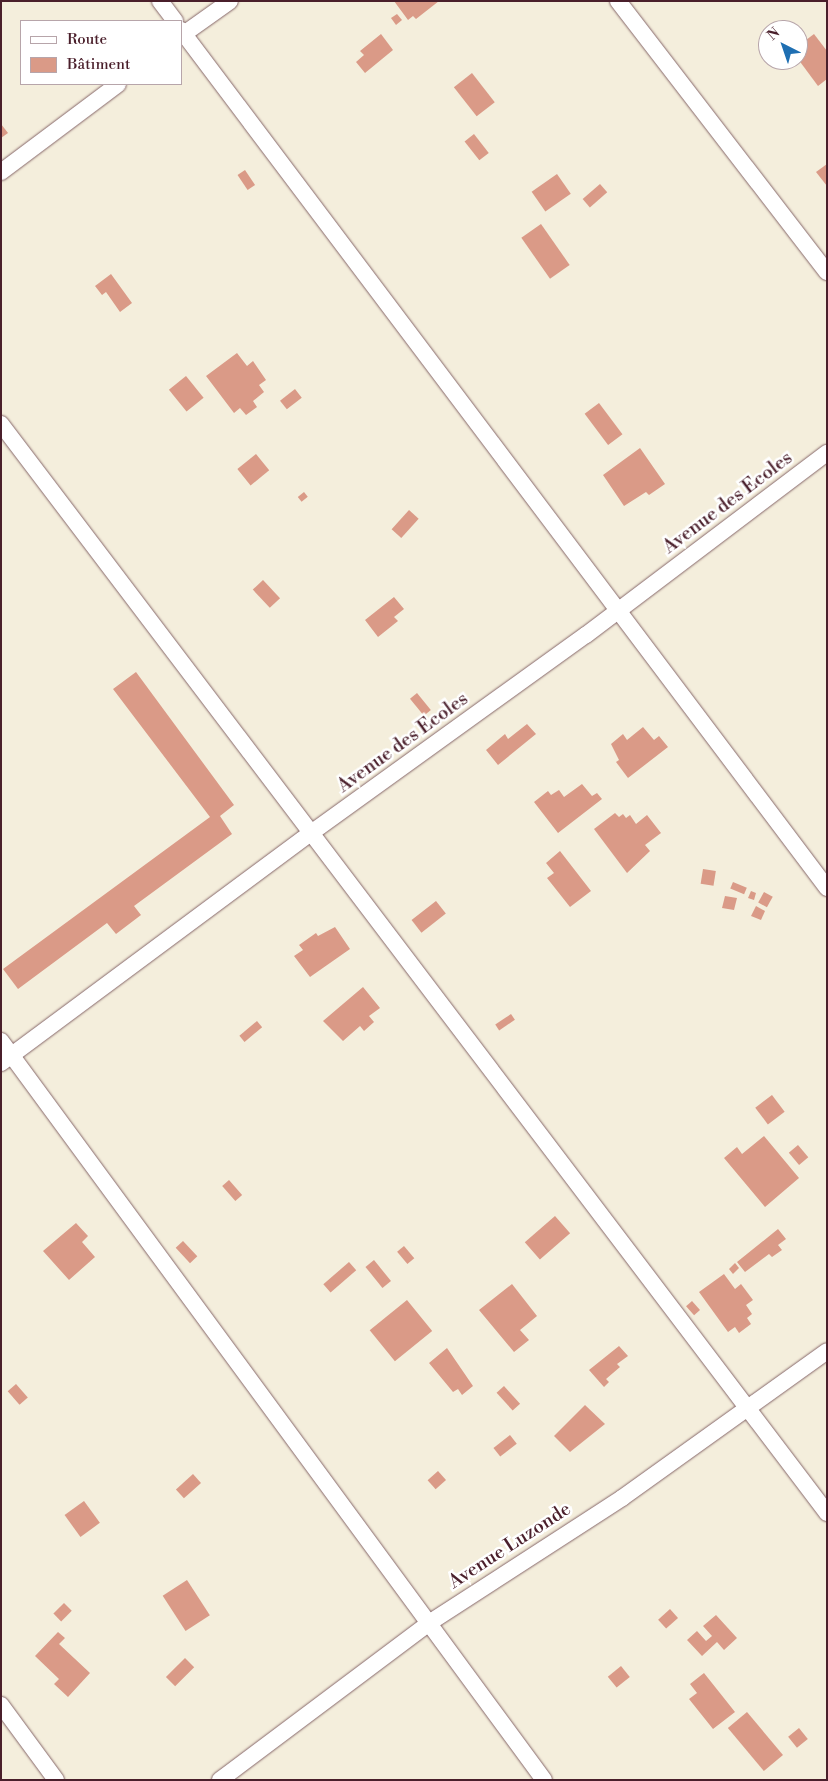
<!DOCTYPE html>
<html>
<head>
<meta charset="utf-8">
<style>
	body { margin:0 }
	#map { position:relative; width:828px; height:1781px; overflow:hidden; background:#f4eedc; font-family:"Libre Bodoni",serif }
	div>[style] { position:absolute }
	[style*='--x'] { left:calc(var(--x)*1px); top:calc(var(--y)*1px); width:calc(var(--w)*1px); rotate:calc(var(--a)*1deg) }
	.building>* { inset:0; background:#da9a87; transform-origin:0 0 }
	.roads { filter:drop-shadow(0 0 1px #866769) drop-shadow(0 0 1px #866769) }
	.minor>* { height:16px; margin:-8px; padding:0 8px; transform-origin:8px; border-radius:8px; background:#fff }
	span { translate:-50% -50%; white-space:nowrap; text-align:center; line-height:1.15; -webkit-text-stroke:5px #fff; paint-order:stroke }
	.street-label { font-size:19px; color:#4a1f2b }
	.frame { position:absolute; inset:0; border:2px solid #4a1f2b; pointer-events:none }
	.legend { position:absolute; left:20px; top:20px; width:162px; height:65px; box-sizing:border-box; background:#fff; border:1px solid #b7a5aa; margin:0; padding:6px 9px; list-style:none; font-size:15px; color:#4a1f2b }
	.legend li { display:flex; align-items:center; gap:10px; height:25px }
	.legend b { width:25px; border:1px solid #b7a5aa }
	.north { position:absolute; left:758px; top:20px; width:50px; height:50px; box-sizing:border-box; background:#fff; border:1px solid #b7a5aa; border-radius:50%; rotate:319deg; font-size:14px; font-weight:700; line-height:20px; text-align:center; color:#4a1f2b }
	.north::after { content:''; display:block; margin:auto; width:18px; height:22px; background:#1f6fb2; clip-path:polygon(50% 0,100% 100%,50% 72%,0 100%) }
</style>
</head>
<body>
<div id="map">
	<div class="building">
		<i style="clip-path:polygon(394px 1px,439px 1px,416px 19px,413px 16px,408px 20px)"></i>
		<i style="clip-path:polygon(397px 14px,402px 20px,396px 25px,391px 18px)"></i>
		<i style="clip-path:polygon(381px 34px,393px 50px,365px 73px,356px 62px,364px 55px,360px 51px)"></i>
		<i style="clip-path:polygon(814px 34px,827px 51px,827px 79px,818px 86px,798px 59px,798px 46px)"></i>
		<i style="left:472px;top:73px;width:37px;height:23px;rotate:52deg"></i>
		<i style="clip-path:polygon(1px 124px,8px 133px,1px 138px)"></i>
		<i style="left:474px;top:134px;width:24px;height:12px;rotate:52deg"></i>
		<i style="clip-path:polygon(827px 164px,827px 186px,816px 172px)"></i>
		<i style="left:245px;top:170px;width:18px;height:9px;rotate:56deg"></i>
		<i style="left:557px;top:174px;width:24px;height:31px;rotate:55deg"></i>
		<i style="left:600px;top:184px;width:11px;height:23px;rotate:49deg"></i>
		<i style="left:541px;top:224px;width:50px;height:24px;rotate:55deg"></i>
		<i style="clip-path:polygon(111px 274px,132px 303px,120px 312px,106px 292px,102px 295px,95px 286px)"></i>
		<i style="clip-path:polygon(237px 353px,247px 366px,253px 361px,266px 380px,259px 385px,264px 392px,253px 401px,257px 407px,246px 415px,240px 408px,234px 413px,206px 376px)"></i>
		<i style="left:186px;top:376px;width:28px;height:22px;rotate:51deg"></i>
		<i style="left:295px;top:389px;width:11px;height:19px;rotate:52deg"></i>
		<i style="left:599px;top:403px;width:39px;height:18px;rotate:53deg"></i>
		<i style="clip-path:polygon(640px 448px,665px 484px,649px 495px,646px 492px,624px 506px,603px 475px)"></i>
		<i style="left:256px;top:454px;width:21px;height:24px;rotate:51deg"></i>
		<i style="left:304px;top:492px;width:6px;height:8px;rotate:51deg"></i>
		<i style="left:409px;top:510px;width:13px;height:26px;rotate:42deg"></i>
		<i style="left:263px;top:580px;width:25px;height:14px;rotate:47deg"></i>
		<i style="clip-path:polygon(394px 597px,404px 609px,394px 617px,398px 621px,378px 637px,365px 620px)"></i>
		<i style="clip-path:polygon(136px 672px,234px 805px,220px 816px,232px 834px,134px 906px,141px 915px,116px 934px,107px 923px,18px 989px,3px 969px,210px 817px,113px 689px)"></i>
		<i style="left:417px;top:693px;width:22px;height:9px;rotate:51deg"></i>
		<i style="clip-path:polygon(527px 724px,536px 734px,498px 765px,486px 750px,505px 734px,508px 739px)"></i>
		<i style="clip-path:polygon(643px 727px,654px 740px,659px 736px,668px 747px,628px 778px,616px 762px,619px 760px,611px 744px,623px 734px,627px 740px)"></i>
		<i style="clip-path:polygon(582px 784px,592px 796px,597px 793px,602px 799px,558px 833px,534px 802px,548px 791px,551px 795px,559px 790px,564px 797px)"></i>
		<i style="clip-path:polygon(615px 813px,619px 817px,623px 814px,626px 818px,630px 815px,636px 824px,647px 815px,661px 833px,645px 845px,650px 851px,627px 873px,594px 829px)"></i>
		<i style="clip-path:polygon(560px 851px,591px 891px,570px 907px,547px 878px,554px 873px,546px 863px)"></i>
		<i style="left:703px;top:869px;width:13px;height:15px;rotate:9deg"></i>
		<i style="left:733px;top:882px;width:15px;height:7px;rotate:23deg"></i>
		<i style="clip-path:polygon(751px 891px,756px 893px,754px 900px,748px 898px)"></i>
		<i style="left:764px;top:892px;width:10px;height:12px;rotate:29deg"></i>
		<i style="clip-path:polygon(725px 896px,737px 898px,734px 910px,722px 908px)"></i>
		<i style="left:436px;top:901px;width:16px;height:31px;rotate:52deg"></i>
		<i style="clip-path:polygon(756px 906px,765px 911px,761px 920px,751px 916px)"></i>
		<i style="clip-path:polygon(335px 927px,350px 949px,310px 977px,294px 956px,303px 950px,299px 945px,316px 933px,318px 936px)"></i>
		<i style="clip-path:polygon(363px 987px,380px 1008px,369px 1016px,374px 1022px,364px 1031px,360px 1026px,343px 1041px,323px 1021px)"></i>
		<i style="left:511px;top:1014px;width:7px;height:19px;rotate:56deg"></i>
		<i style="left:257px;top:1021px;width:8px;height:23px;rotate:50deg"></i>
		<i style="left:772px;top:1095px;width:21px;height:21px;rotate:53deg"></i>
		<i style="clip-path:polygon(764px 1136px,799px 1178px,765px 1207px,724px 1158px,737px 1147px,742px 1154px)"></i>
		<i style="left:798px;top:1145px;width:16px;height:12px;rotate:50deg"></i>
		<i style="left:229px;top:1180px;width:20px;height:9px;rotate:49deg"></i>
		<i style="left:555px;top:1216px;width:23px;height:40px;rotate:49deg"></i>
		<i style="clip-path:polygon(76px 1223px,88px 1236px,82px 1242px,95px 1257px,69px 1280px,43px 1251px)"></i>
		<i style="clip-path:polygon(778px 1229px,786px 1239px,778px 1245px,782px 1250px,772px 1257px,769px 1254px,745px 1272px,737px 1262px)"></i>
		<i style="left:183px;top:1241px;width:21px;height:10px;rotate:47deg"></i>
		<i style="left:404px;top:1246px;width:16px;height:9px;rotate:50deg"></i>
		<i style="left:374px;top:1260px;width:27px;height:11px;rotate:51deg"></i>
		<i style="left:349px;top:1262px;width:11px;height:34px;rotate:49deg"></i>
		<i style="clip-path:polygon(735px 1263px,739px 1268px,733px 1274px,729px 1269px)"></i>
		<i style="clip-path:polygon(724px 1274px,735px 1289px,741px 1284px,753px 1300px,746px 1305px,752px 1314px,747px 1318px,751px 1324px,739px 1333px,735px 1327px,728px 1332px,699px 1292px)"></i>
		<i style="clip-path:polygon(512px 1284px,537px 1316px,520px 1330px,529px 1340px,514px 1352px,479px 1310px)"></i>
		<i style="left:407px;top:1300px;width:40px;height:48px;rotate:51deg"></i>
		<i style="left:692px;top:1301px;width:12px;height:8px;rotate:48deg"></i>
		<i style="clip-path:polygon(619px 1346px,628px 1356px,617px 1364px,620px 1367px,606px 1379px,609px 1382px,604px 1387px,589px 1370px)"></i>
		<i style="clip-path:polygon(447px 1348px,473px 1386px,462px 1395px,458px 1389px,453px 1392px,429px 1363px)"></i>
		<i style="left:16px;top:1384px;width:18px;height:11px;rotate:49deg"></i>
		<i style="left:504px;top:1386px;width:24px;height:10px;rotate:48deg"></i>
		<i style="clip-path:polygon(585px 1405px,605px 1424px,570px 1452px,554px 1436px)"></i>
		<i style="left:510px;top:1435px;width:11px;height:21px;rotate:52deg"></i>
		<i style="left:438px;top:1471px;width:12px;height:14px;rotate:48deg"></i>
		<i style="left:193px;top:1474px;width:12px;height:23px;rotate:48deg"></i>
		<i style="left:84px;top:1501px;width:27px;height:24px;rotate:54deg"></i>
		<i style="left:187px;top:1580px;width:42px;height:29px;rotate:57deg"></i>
		<i style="left:64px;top:1603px;width:11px;height:15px;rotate:45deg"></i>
		<i style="left:670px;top:1609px;width:12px;height:16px;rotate:48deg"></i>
		<i style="clip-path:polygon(716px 1615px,737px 1638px,724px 1650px,717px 1642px,702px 1656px,687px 1640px,697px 1631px,706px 1641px,712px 1636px,703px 1626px)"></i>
		<i style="clip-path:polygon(58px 1632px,65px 1638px,59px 1644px,90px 1673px,68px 1697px,54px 1684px,59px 1679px,35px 1656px)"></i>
		<i style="left:185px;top:1658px;width:13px;height:27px;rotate:45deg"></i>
		<i style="left:621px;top:1666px;width:14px;height:17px;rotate:51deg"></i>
		<i style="clip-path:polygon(704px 1673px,735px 1712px,713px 1729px,689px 1699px,697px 1693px,690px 1684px)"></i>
		<i style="left:747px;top:1712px;width:56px;height:25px;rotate:50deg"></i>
		<i style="left:799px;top:1728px;width:14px;height:14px;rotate:51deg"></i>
	</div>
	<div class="roads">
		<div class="minor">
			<i style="--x:160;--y:1;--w:25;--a:53"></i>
			<i style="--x:618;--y:1;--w:342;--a:52.4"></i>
			<i style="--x:181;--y:30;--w:1074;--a:53.02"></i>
			<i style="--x:181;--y:36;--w:60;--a:-35.5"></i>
			<i style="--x:1;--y:172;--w:146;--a:-36.9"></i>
			<i style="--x:1;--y:424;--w:1367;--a:52.82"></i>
			<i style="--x:1;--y:1041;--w:917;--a:53.69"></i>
			<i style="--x:1;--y:1063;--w:386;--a:-36.6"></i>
			<i style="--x:311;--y:833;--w:339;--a:-35.8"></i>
			<i style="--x:586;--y:635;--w:302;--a:-37.1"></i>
			<i style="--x:1;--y:1705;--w:93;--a:53.7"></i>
			<i style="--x:220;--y:1780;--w:261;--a:-36.9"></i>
			<i style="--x:429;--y:1623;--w:230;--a:-32.9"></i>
			<i style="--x:622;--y:1498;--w:252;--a:-35.6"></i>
		</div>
	</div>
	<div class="street-label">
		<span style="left:728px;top:503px;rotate:-37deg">Avenue des Ecoles</span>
		<span style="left:403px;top:743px;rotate:-36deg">Avenue des Ecoles</span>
		<span style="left:510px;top:1546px;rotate:-33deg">Avenue Luzonde</span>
	</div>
	<div class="frame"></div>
	<ul class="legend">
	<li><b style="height:6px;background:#fff"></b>Route</li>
	<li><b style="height:14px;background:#da9a87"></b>Bâtiment</li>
	</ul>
	<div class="north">N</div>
</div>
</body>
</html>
